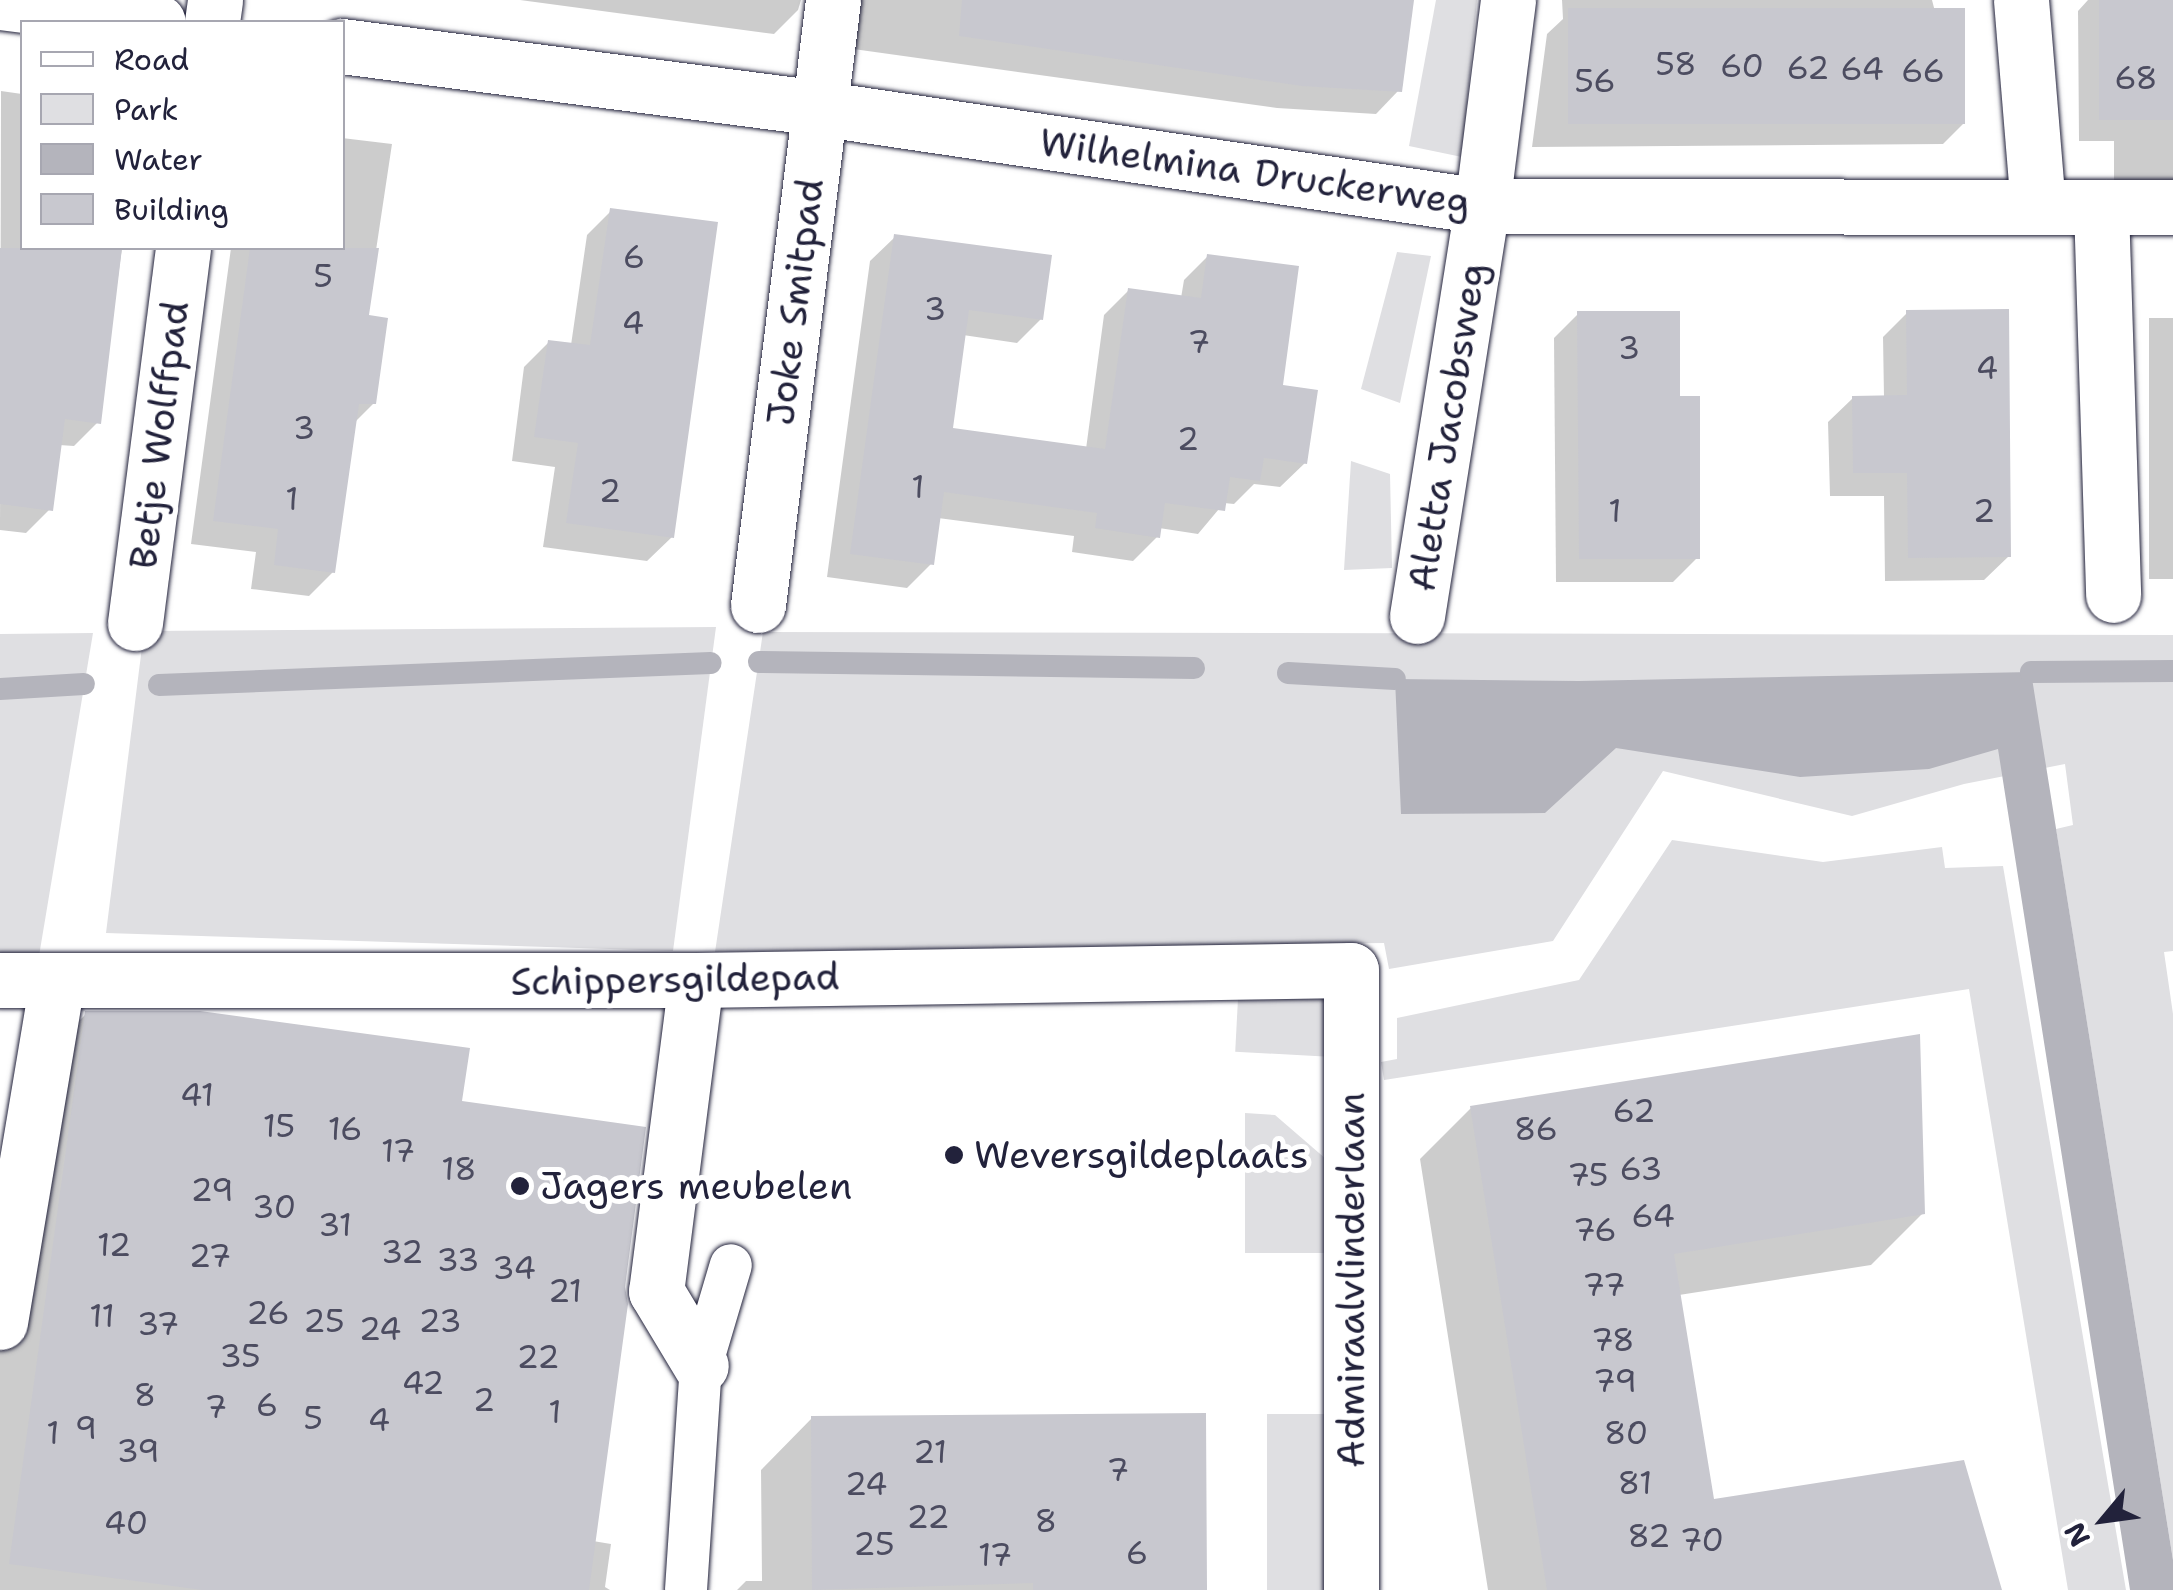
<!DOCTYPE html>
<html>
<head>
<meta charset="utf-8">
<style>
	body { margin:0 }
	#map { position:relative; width:2173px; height:1590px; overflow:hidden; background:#fff; font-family:"Shantell Sans",sans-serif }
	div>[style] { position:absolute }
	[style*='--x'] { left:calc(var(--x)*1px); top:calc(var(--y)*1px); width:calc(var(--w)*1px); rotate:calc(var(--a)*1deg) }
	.green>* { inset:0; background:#dfdfe2; transform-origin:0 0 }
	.water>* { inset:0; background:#b4b4bc }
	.shadow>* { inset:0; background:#0003; transform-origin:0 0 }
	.stream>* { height:22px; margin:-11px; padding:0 11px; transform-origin:11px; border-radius:11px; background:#b4b4bc }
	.building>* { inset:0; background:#c8c8cf; transform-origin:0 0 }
	.roads { filter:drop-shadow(0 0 2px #22223b) drop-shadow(0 0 2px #22223b) }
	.lane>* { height:42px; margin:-21px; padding:0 21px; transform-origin:21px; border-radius:21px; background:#fff }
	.street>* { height:55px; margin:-27.5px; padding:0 27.5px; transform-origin:27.5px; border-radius:27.5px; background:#fff }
	.dots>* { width:28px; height:28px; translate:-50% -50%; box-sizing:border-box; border:5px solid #fff; border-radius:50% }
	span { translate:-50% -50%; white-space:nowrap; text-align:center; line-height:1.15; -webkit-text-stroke:10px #fff; paint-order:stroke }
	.number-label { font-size:32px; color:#4c4c60 }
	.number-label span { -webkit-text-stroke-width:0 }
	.street-label { font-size:38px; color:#22223b }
	.poi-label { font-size:38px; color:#22223b }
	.left { translate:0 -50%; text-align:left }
	.legend { position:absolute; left:20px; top:20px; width:325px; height:230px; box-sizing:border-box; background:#fff; border:2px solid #a7a7b1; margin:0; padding:12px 18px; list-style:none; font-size:30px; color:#22223b }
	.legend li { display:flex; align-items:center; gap:20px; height:50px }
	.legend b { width:50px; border:2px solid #a7a7b1 }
	.north { position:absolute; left:2053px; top:1470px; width:100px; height:100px; -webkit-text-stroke:8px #fff; paint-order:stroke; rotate:241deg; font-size:28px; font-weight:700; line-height:40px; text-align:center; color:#22223b }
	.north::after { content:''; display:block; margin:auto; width:35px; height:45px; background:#22223b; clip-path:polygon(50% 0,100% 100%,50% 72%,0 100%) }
</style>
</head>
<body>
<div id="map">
	<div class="green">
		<i style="clip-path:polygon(1436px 0,1477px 0,1462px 157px,1409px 146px)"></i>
		<i style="clip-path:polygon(1397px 252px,1431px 256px,1400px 403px,1361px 389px)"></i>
		<i style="clip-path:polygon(1351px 461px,1390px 474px,1392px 568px,1344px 570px)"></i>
		<i style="clip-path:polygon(716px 627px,673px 951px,106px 933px,144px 631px)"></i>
		<i style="clip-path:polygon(763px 632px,2173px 635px,2173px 951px,2164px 952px,2173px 1014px,2173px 1560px,2056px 829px,2073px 825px,2065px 764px,1964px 784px,1852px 816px,1663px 771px,1553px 941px,1389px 969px,1384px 943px,715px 952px)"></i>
		<i style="clip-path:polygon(93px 633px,39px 956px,0 955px,0 634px)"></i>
		<i style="clip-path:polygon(1672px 840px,1823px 862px,1942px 847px,1945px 868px,2003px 866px,2126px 1590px,2068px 1590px,1969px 989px,1384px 1080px,1381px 1062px,1397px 1059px,1397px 1018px,1579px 980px)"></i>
		<i style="left:1337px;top:982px;width:75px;height:98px;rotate:93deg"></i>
		<i style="clip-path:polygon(1245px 1113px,1275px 1115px,1326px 1159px,1324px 1253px,1245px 1253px)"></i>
		<i style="left:1267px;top:1414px;width:60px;height:176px"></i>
	</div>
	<div class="water">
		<i style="clip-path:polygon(2031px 672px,2173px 1560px,2173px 1590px,2130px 1590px,1998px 749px,1929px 769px,1800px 777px,1616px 748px,1545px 813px,1401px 814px,1395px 679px,1579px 681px)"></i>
	</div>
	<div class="shadow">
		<i style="clip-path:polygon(520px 0,801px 0,798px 10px,774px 34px)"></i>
		<i style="clip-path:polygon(830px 0,1411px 0,1399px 90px,1376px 114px,1277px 108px,839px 47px)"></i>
		<i style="clip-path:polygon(1562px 0,1932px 0,1964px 123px,1943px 144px,1532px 147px,1547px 34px,1563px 19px)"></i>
		<i style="clip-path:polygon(2088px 0,2173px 0,2173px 181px,2114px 181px,2114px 141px,2079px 141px,2078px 11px)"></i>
		<i style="clip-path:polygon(1px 91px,22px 94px,22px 248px,122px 248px,98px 422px,74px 446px,59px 445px,50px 509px,26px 533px,0 530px)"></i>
		<i style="clip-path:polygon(342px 138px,392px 144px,366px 317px,374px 403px,354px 423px,333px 572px,309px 596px,251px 589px,256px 552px,191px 544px,231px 248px,342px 248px)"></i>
		<i style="clip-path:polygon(611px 211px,672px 537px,647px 561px,543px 547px,555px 467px,512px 461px,524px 367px,549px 342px,571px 345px,587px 235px)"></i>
		<i style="clip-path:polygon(895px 237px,1041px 319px,1017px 343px,963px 335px,950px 430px,1086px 449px,1104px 315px,1128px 291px,1181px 298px,1184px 280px,1208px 256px,1280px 387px,1305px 463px,1280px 487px,1254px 484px,1234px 504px,1224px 503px,1198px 534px,1159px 528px,1157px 537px,1133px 561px,1072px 552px,1074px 536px,938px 518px,931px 564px,907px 588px,827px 577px,870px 261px)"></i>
		<i style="clip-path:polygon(1907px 313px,2009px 556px,1984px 580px,1885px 581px,1884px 496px,1830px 496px,1828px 422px,1853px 398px,1884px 398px,1883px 337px)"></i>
		<i style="clip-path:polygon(1578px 314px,1677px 399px,1697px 558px,1673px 582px,1556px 582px,1554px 338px)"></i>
		<i style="left:2173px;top:318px;width:261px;height:24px;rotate:90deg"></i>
		<i style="clip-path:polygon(86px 1014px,459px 1104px,593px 1541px,611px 1544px,605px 1587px,610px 1590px,0 1590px,0 1340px,38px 1062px)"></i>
		<i style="clip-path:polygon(1471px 1108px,1923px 1213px,1871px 1265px,1679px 1295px,1712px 1502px,2000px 1590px,1488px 1590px,1420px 1159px)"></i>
		<i style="clip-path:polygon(812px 1418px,1205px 1590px,737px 1590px,746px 1581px,762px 1581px,761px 1470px)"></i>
	</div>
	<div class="stream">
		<i style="--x:759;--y:662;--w:435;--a:0.8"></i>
		<i style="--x:2031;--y:672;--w:142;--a:-0.4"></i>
		<i style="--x:1288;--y:673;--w:107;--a:3.2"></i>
		<i style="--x:159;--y:685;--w:552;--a:-2.28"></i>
		<i style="--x:0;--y:689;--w:84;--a:-3.4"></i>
	</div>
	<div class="building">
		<i style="clip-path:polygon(962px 0,1414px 0,1402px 92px,1302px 86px,959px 36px)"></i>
		<i style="left:2099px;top:0;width:74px;height:120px"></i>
		<i style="left:1965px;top:8px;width:116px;height:397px;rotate:90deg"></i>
		<i style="clip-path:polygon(610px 208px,718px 222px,674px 538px,566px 523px,578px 443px,534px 437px,548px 340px,590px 345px)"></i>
		<i style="clip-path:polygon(894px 234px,1052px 255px,1043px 320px,969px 310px,953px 428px,1105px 449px,1128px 288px,1201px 298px,1207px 254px,1299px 266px,1283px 385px,1318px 390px,1307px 464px,1264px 458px,1260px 481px,1230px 477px,1225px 511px,1165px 503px,1160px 538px,1095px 528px,1097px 513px,944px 492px,934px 565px,850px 554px)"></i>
		<i style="clip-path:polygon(0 248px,122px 248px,101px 424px,65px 419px,53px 511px,0 504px)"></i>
		<i style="clip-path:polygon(250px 248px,379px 248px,369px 315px,388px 318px,376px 404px,359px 404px,335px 573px,274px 565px,278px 529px,213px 521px)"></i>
		<i style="clip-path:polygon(2009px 309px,2011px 557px,1908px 558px,1907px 473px,1853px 473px,1852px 396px,1907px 395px,1906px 310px)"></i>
		<i style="clip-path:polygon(1577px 311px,1680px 311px,1680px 396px,1700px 396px,1700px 559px,1579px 559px)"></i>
		<i style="clip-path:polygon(85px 1011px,200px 1011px,470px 1048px,462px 1101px,646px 1127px,625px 1287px,628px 1304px,589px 1590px,202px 1590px,9px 1564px)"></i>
		<i style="clip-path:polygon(1920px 1034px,1925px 1214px,1674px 1254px,1714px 1499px,1964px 1460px,2002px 1590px,1547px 1590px,1470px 1106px)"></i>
		<i style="clip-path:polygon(1206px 1413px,1207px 1590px,1033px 1590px,1033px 1583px,812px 1590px,811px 1416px)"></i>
	</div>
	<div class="roads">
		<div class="lane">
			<i style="--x:686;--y:1590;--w:225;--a:-86.2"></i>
			<i style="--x:701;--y:1366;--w:105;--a:-73.5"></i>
		</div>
		<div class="street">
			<i style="--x:2021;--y:0;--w:207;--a:85.3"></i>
			<i style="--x:0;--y:2;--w:159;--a:7.2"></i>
			<i style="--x:212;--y:22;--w:22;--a:-82"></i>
			<i style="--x:342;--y:46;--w:480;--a:7.4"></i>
			<i style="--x:818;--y:108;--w:671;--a:8.4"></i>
			<i style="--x:1482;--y:206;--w:691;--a:0.08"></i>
			<i style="--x:2101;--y:207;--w:388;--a:88.2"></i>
			<i style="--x:758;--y:605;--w:610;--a:-82.93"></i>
			<i style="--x:1417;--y:616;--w:415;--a:-81"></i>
			<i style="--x:1482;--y:206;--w:208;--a:-82.8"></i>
			<i style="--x:135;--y:623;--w:378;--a:-82.7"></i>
			<i style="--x:0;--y:980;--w:696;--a:0"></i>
			<i style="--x:696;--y:980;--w:655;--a:-0.87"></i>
			<i style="--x:1351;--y:970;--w:620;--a:90"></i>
			<i style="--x:696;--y:980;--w:314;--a:97.3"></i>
			<i style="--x:656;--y:1291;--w:87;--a:59"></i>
			<i style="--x:0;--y:1322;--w:345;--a:-80.5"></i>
		</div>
	</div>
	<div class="dots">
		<i style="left:954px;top:1155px;background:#22223b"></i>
		<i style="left:520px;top:1186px;background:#22223b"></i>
	</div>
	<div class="number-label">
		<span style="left:1676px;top:64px">58</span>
		<span style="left:1742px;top:66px">60</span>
		<span style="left:1808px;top:68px">62</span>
		<span style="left:1862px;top:69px">64</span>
		<span style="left:1923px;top:71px">66</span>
		<span style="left:2136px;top:78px">68</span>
		<span style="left:1595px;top:81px">56</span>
		<span style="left:634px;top:257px">6</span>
		<span style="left:323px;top:276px">5</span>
		<span style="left:935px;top:309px">3</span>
		<span style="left:633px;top:323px">4</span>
		<span style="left:1199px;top:342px">7</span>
		<span style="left:1629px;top:348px">3</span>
		<span style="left:1987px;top:368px">4</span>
		<span style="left:304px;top:428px">3</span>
		<span style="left:1188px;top:439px">2</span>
		<span style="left:918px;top:487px">1</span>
		<span style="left:610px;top:491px">2</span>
		<span style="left:292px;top:499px">1</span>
		<span style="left:1615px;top:511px">1</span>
		<span style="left:1984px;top:511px">2</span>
		<span style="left:197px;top:1095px">41</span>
		<span style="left:1634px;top:1111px">62</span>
		<span style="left:279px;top:1126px">15</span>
		<span style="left:345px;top:1129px">16</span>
		<span style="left:1536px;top:1129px">86</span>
		<span style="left:398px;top:1151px">17</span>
		<span style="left:459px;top:1169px">18</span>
		<span style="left:1641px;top:1169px">63</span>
		<span style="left:1588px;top:1175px">75</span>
		<span style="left:212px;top:1190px">29</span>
		<span style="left:274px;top:1207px">30</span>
		<span style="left:1653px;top:1216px">64</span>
		<span style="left:335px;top:1225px">31</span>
		<span style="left:1595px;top:1230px">76</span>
		<span style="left:114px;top:1245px">12</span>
		<span style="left:402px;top:1252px">32</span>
		<span style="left:210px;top:1256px">27</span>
		<span style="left:458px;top:1260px">33</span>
		<span style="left:514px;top:1268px">34</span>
		<span style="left:1604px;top:1285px">77</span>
		<span style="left:565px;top:1291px">21</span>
		<span style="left:268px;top:1313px">26</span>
		<span style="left:102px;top:1316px">11</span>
		<span style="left:324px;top:1321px">25</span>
		<span style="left:440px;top:1321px">23</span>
		<span style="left:158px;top:1324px">37</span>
		<span style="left:380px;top:1329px">24</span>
		<span style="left:1613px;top:1340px">78</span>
		<span style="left:240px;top:1356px">35</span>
		<span style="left:538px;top:1357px">22</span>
		<span style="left:1615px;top:1381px">79</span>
		<span style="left:423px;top:1383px">42</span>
		<span style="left:145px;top:1395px">8</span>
		<span style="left:484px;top:1400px">2</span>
		<span style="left:267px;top:1405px">6</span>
		<span style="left:216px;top:1407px">7</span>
		<span style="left:555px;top:1412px">1</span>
		<span style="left:313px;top:1418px">5</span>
		<span style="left:379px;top:1420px">4</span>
		<span style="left:86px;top:1428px">9</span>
		<span style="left:53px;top:1433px">1</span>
		<span style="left:1626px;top:1433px">80</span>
		<span style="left:138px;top:1451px">39</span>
		<span style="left:930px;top:1452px">21</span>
		<span style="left:1118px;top:1470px">7</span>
		<span style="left:1635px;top:1483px">81</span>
		<span style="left:866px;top:1484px">24</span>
		<span style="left:928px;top:1517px">22</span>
		<span style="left:1046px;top:1521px">8</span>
		<span style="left:126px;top:1523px">40</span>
		<span style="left:1649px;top:1536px">82</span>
		<span style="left:1702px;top:1540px">70</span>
		<span style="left:874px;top:1544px">25</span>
		<span style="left:1137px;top:1553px">6</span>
		<span style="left:995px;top:1555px">17</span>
	</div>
	<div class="street-label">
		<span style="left:1255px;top:172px;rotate:8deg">Wilhelmina Druckerweg</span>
		<span style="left:795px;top:302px;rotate:-83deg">Joke Smitpad</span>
		<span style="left:1447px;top:427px;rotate:-81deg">Aletta Jacobsweg</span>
		<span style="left:159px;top:435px;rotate:-83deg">Betje Wolffpad</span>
		<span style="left:675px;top:979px;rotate:-1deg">Schippersgildepad</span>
		<span style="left:1351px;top:1280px;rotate:-90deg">Admiraalvlinderlaan</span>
	</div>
	<div class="poi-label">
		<span class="left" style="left:974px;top:1155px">Weversgildeplaats</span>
		<span class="left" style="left:540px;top:1186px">Jagers meubelen</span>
	</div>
	<ul class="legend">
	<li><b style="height:12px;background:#fff"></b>Road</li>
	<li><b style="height:28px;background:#dfdfe2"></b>Park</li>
	<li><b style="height:28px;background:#b4b4bc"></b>Water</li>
	<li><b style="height:28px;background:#c8c8cf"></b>Building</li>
	</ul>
	<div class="north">N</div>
</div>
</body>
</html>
